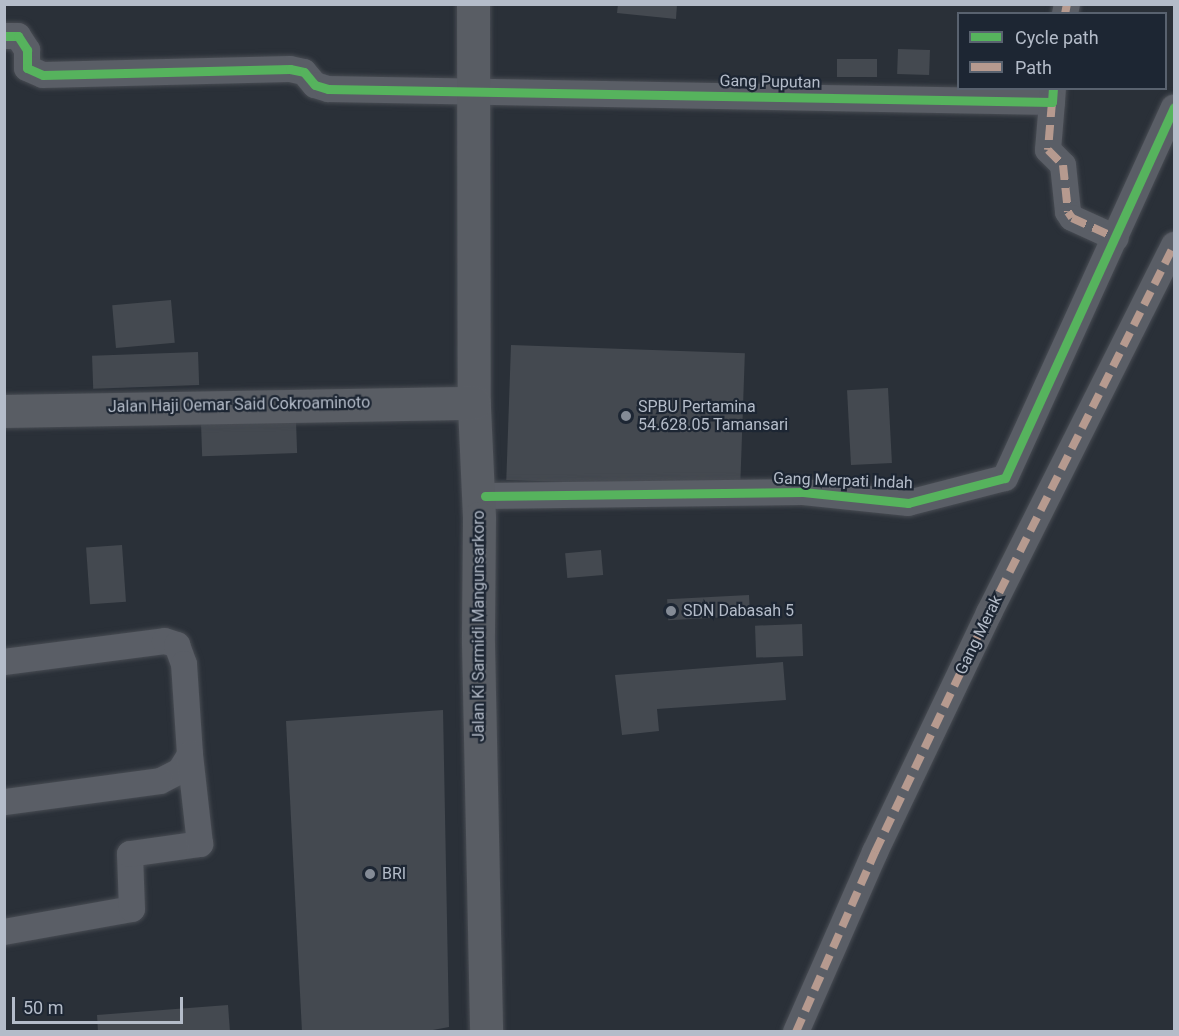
<!DOCTYPE html>
<html>
<head>
<meta charset="utf-8">
<style>
	body { margin:0 }
	#map { position:relative; width:1179px; height:1036px; overflow:hidden; background:#2a3038; font-family:Roboto,sans-serif }
	div>[style] { position:absolute }
	[style*='--x'] { left:calc(var(--x)*1px); top:calc(var(--y)*1px); width:calc(var(--w)*1px); rotate:calc(var(--a)*1deg) }
	.building>* { inset:0; background:#444950; transform-origin:0 0 }
	.roads { filter:drop-shadow(0 0 2px #484c53) drop-shadow(0 0 2px #484c53) }
	.street>* { height:26px; margin:-13px; padding:0 13px; transform-origin:13px; border-radius:13px; background:#5a5e66 }
	.secondary>* { height:33px; margin:-16.5px; padding:0 16.5px; transform-origin:16.5px; border-radius:16.5px; background:#595d64 }
	.quiet>* { height:8px; margin-top:-4px; transform-origin:0; background:repeating-linear-gradient(90deg,#b69a8f 0 15px,transparent 0 23px) }
	.cycleway>* { height:9px; margin:-4.5px; padding:0 4.5px; transform-origin:4.5px; border-radius:4.5px; background:#56b35d }
	.dots>* { width:16px; height:16px; translate:-50% -50%; box-sizing:border-box; border:3px solid #1d2633; border-radius:50% }
	span { translate:-50% -50%; white-space:nowrap; text-align:center; line-height:1.15; -webkit-text-stroke:4.5px #1d2633; paint-order:stroke }
	.street-label { font-size:16px; color:#b4bcc9 }
	.poi-label { font-size:16px; color:#b4bcc9 }
	.left { translate:0 -50%; text-align:left }
	.frame { position:absolute; inset:0; border:6px solid #b4bcc9; pointer-events:none }
	.legend { position:absolute; left:957px; top:12px; width:210px; height:78px; box-sizing:border-box; background:#1d2633; border:2px solid #59626f; margin:0; padding:8px 10px; list-style:none; font-size:18px; color:#b4bcc9 }
	.legend li { display:flex; align-items:center; gap:12px; height:30px }
	.legend b { width:30px; border:2px solid #59626f }
	.scale { position:absolute; left:12px; top:997px; width:171px; height:27px; box-sizing:border-box; border:3px solid #b4bcc9; border-top:0; padding-left:8px; font-size:18px; line-height:21px; white-space:nowrap; color:#b4bcc9; -webkit-text-stroke:4px #1d2633; paint-order:stroke }
</style>
</head>
<body>
<div id="map">
	<div class="building">
		<i style="clip-path:polygon(618px 4px,677px 4px,676px 19px,617px 13px)"></i>
		<i style="left:898px;top:49px;width:32px;height:25px;rotate:2deg"></i>
		<i style="left:837px;top:59px;width:40px;height:18px"></i>
		<i style="left:171px;top:300px;width:43px;height:59px;rotate:85deg"></i>
		<i style="left:511px;top:345px;width:234px;height:135px;rotate:2deg"></i>
		<i style="left:198px;top:352px;width:33px;height:106px;rotate:88deg"></i>
		<i style="left:888px;top:388px;width:75px;height:41px;rotate:87deg"></i>
		<i style="left:296px;top:421px;width:32px;height:95px;rotate:88deg"></i>
		<i style="left:122px;top:545px;width:57px;height:36px;rotate:86deg"></i>
		<i style="left:601px;top:550px;width:25px;height:36px;rotate:85deg"></i>
		<i style="left:749px;top:595px;width:21px;height:82px;rotate:87deg"></i>
		<i style="left:802px;top:624px;width:32px;height:47px;rotate:88deg"></i>
		<i style="clip-path:polygon(783px 662px,786px 700px,657px 709px,659px 731px,622px 735px,615px 675px)"></i>
		<i style="clip-path:polygon(443px 710px,449px 1027px,422px 1032px,302px 1032px,286px 721px)"></i>
		<i style="clip-path:polygon(228px 1005px,230px 1032px,98px 1032px,97px 1015px)"></i>
	</div>
	<div class="roads">
		<div class="street">
			<i style="--x:1065;--y:14;--w:10;--a:-79"></i>
			<i style="--x:4;--y:36;--w:14;--a:0"></i>
			<i style="--x:18;--y:36;--w:17;--a:57"></i>
			<i style="--x:27;--y:50;--w:18;--a:90"></i>
			<i style="--x:27;--y:68;--w:17;--a:24"></i>
			<i style="--x:43;--y:75;--w:247;--a:-1.4"></i>
			<i style="--x:290;--y:69;--w:14;--a:12"></i>
			<i style="--x:304;--y:72;--w:17;--a:50"></i>
			<i style="--x:315;--y:85;--w:14;--a:17"></i>
			<i style="--x:328;--y:89;--w:724;--a:1.03"></i>
			<i style="--x:1052;--y:102;--w:14;--a:-86"></i>
			<i style="--x:1052;--y:102;--w:48;--a:94.8"></i>
			<i style="--x:1048;--y:150;--w:21;--a:45"></i>
			<i style="--x:1063;--y:165;--w:47;--a:83.9"></i>
			<i style="--x:1068;--y:212;--w:7;--a:56"></i>
			<i style="--x:1072;--y:218;--w:48;--a:24.4"></i>
			<i style="--x:485;--y:496;--w:318;--a:-0.7"></i>
			<i style="--x:803;--y:492;--w:106;--a:6"></i>
			<i style="--x:908;--y:503;--w:100;--a:-14.5"></i>
			<i style="--x:1005;--y:478;--w:407;--a:-65.5"></i>
			<i style="--x:4;--y:662;--w:162;--a:-7.4"></i>
			<i style="--x:165;--y:641;--w:13;--a:18"></i>
			<i style="--x:177;--y:645;--w:20;--a:70"></i>
			<i style="--x:184;--y:664;--w:91;--a:86.2"></i>
			<i style="--x:190;--y:755;--w:19;--a:122"></i>
			<i style="--x:180;--y:771;--w:22;--a:153"></i>
			<i style="--x:160;--y:781;--w:157;--a:172.3"></i>
			<i style="--x:4;--y:932;--w:130;--a:-10.2"></i>
			<i style="--x:132;--y:909;--w:55;--a:-92.1"></i>
			<i style="--x:130;--y:854;--w:71;--a:-8.1"></i>
			<i style="--x:200;--y:844;--w:90;--a:-96.4"></i>
			<i style="--x:796;--y:1032;--w:197;--a:-66.3"></i>
			<i style="--x:875;--y:852;--w:265;--a:-64.5"></i>
			<i style="--x:989;--y:613;--w:412;--a:-63.3"></i>
		</div>
		<div class="secondary">
			<i style="--x:473;--y:4;--w:403;--a:89.9"></i>
			<i style="--x:474;--y:407;--w:111;--a:87.4"></i>
			<i style="--x:479;--y:518;--w:125;--a:90.5"></i>
			<i style="--x:478;--y:643;--w:389;--a:88.8"></i>
			<i style="--x:4;--y:411;--w:470;--a:-1"></i>
		</div>
	</div>
	<div class="quiet">
		<i style="--x:1065;--y:14;--w:10;--a:-79"></i>
		<i style="--x:1052;--y:102;--w:48;--a:94.8"></i>
		<i style="--x:1048;--y:150;--w:21;--a:45"></i>
		<i style="--x:1063;--y:165;--w:47;--a:83.9"></i>
		<i style="--x:1068;--y:212;--w:7;--a:56"></i>
		<i style="--x:1072;--y:218;--w:48;--a:24.4"></i>
		<i style="--x:796;--y:1032;--w:197;--a:-66.3"></i>
		<i style="--x:875;--y:852;--w:265;--a:-64.5"></i>
		<i style="--x:989;--y:613;--w:412;--a:-63.3"></i>
	</div>
	<div class="cycleway">
		<i style="--x:4;--y:36;--w:14;--a:0"></i>
		<i style="--x:18;--y:36;--w:17;--a:57"></i>
		<i style="--x:27;--y:50;--w:18;--a:90"></i>
		<i style="--x:27;--y:68;--w:17;--a:24"></i>
		<i style="--x:43;--y:75;--w:247;--a:-1.4"></i>
		<i style="--x:290;--y:69;--w:14;--a:12"></i>
		<i style="--x:304;--y:72;--w:17;--a:50"></i>
		<i style="--x:315;--y:85;--w:14;--a:17"></i>
		<i style="--x:328;--y:89;--w:724;--a:1.03"></i>
		<i style="--x:1052;--y:102;--w:14;--a:-86"></i>
		<i style="--x:485;--y:496;--w:318;--a:-0.7"></i>
		<i style="--x:803;--y:492;--w:106;--a:6"></i>
		<i style="--x:908;--y:503;--w:100;--a:-14.5"></i>
		<i style="--x:1005;--y:478;--w:407;--a:-65.5"></i>
	</div>
	<div class="dots">
		<i style="left:626px;top:416px;background:#848b96"></i>
		<i style="left:671px;top:611px;background:#848b96"></i>
		<i style="left:370px;top:874px;background:#848b96"></i>
	</div>
	<div class="street-label">
		<span style="left:770px;top:82px;rotate:1deg">Gang Puputan</span>
		<span style="left:239px;top:405px;rotate:-1deg">Jalan Haji Oemar Said Cokroaminoto</span>
		<span style="left:843px;top:481px;rotate:2deg">Gang Merpati Indah</span>
		<span style="left:479px;top:626px;rotate:-90deg">Jalan Ki Sarmidi Mangunsarkoro</span>
		<span style="left:979px;top:635px;rotate:-64deg">Gang Merak</span>
	</div>
	<div class="poi-label">
		<span class="left" style="left:638px;top:416px">SPBU Pertamina<br>54.628.05 Tamansari</span>
		<span class="left" style="left:683px;top:611px">SDN Dabasah 5</span>
		<span class="left" style="left:382px;top:874px">BRI</span>
	</div>
	<div class="frame"></div>
	<ul class="legend">
	<li><b style="height:8px;background:#56b35d"></b>Cycle path</li>
	<li><b style="height:8px;background:#b69a8f"></b>Path</li>
	</ul>
	<div class="scale">50 m</div>
</div>
</body>
</html>
